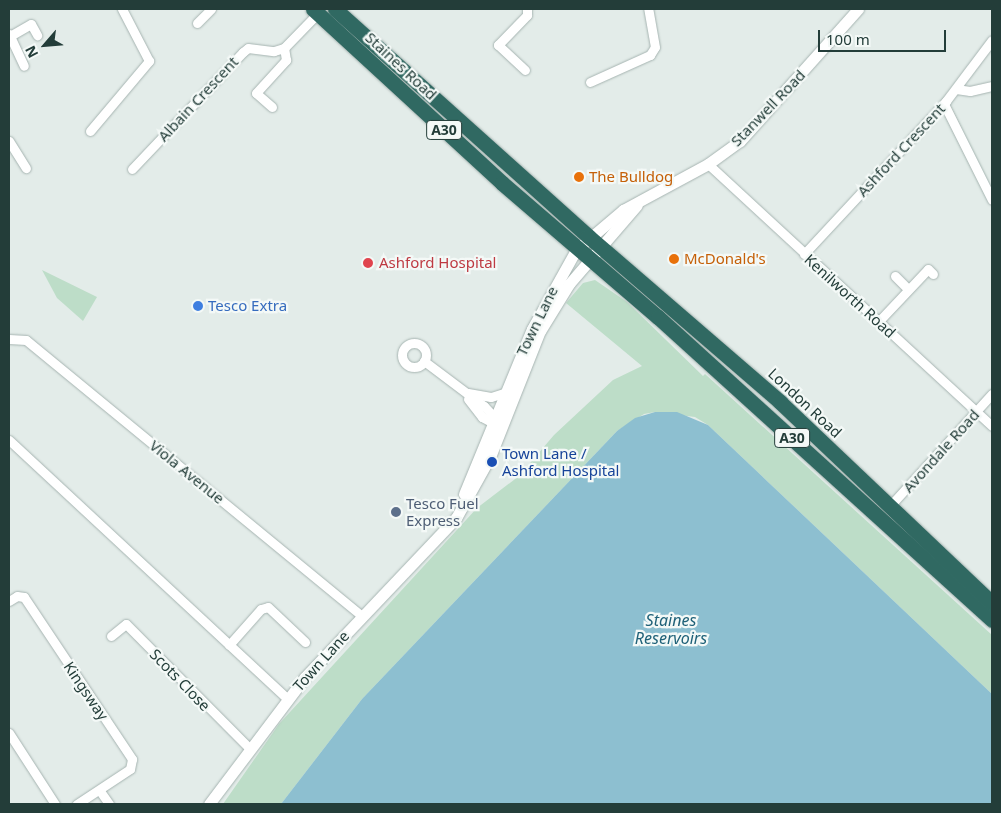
<!DOCTYPE html>
<html>
<head>
<meta charset="utf-8">
<style>
	body { margin:0 }
	#map { position:relative; width:1001px; height:813px; overflow:hidden; background:#e3ece9; font-family:"Noto Sans",sans-serif }
	div>[style] { position:absolute }
	[style*='--x'] { left:calc(var(--x)*1px); top:calc(var(--y)*1px); width:calc(var(--w)*1px); rotate:calc(var(--a)*1deg) }
	.green>* { inset:0; background:#bdddc8 }
	.water>* { inset:0; background:#8dbfd0 }
	.roads { filter:drop-shadow(0 0 1px #a6b4b1) drop-shadow(0 0 1px #a6b4b1) }
	.street>* { height:9px; margin:-4.5px; padding:0 4.5px; transform-origin:4.5px; border-radius:4.5px; background:#fff }
	.street>.ring { margin:-4.5px; padding:0; box-sizing:content-box; background:none; border:9px solid #fff; border-radius:50% }
	.secondary>* { height:11px; margin:-5.5px; padding:0 5.5px; transform-origin:5.5px; border-radius:5.5px; background:#fff }
	.highway>* { height:15px; margin:-7.5px; padding:0 7.5px; transform-origin:7.5px; border-radius:7.5px; background:#306962 }
	.dots>* { width:14px; height:14px; translate:-50% -50%; box-sizing:border-box; border:2px solid #f4f9f7; border-radius:50% }
	span { translate:-50% -50%; white-space:nowrap; text-align:center; line-height:1.15; -webkit-text-stroke:4.5px #f4f9f7; paint-order:stroke }
	.shield-label span { padding:1px 4px; background:#f4f9f7; border:1px solid; border-radius:4px; -webkit-text-stroke-width:0 }
	.shield-label { font-size:14px; color:#233d39; font-weight:700 }
	.street-label { font-size:15px; color:#233d39 }
	.food-label { font-size:15px; color:#c56008 }
	.left { translate:0 -50%; text-align:left }
	.health-label { font-size:15px; color:#be3a42 }
	.shop-label { font-size:15px; color:#366cbe }
	.transit-label { font-size:15px; color:#164399 }
	.service-label { font-size:15px; color:#4e5e75 }
	.water-label { font-size:16px; color:#1f6178; font-style:italic }
	.frame { position:absolute; inset:0; border:10px solid #233d39; pointer-events:none }
	.north { position:absolute; left:20px; top:20px; width:50px; height:50px; -webkit-text-stroke:4px #f4f9f7; paint-order:stroke; rotate:243deg; font-size:14px; font-weight:700; line-height:20px; text-align:center; color:#233d39 }
	.north::after { content:''; display:block; margin:auto; width:18px; height:22px; background:#233d39; clip-path:polygon(50% 0,100% 100%,50% 72%,0 100%) }
	.scale { position:absolute; left:818px; top:30px; width:128px; height:22px; box-sizing:border-box; border:2px solid #233d39; border-top:0; padding-left:6px; font-size:15px; line-height:18px; white-space:nowrap; color:#233d39; -webkit-text-stroke:4px #f4f9f7; paint-order:stroke }
</style>
</head>
<body>
<div id="map">
	<div class="green">
		<i style="clip-path:polygon(42px 270px,97px 297px,83px 321px,57px 298px)"></i>
		<i style="clip-path:polygon(595px 280px,627px 302px,703px 376px,705px 374px,992px 635px,992px 694px,708px 425px,695px 417px,655px 412px,644px 414px,617px 431px,362px 699px,281px 804px,223px 804px,279px 724px,477px 508px,519px 476px,554px 435px,613px 380px,642px 366px,566px 303px,583px 283px)"></i>
	</div>
	<div class="water">
		<i style="clip-path:polygon(655px 412px,677px 412px,708px 425px,992px 694px,992px 804px,281px 804px,362px 699px,617px 431px,635px 418px)"></i>
	</div>
	<div class="roads">
		<div class="street">
			<i style="--x:197;--y:23;--w:20;--a:-45"></i>
			<i style="--x:9;--y:34;--w:35;--a:65"></i>
			<i style="--x:10;--y:36;--w:24;--a:-30"></i>
			<i style="--x:31;--y:24;--w:13;--a:61"></i>
			<i style="--x:525;--y:70;--w:37;--a:-137"></i>
			<i style="--x:498;--y:45;--w:42;--a:-46"></i>
			<i style="--x:527;--y:15;--w:6;--a:-90"></i>
			<i style="--x:590;--y:82;--w:66;--a:-24.2"></i>
			<i style="--x:650;--y:55;--w:9;--a:-58"></i>
			<i style="--x:655;--y:47;--w:39;--a:-100"></i>
			<i style="--x:956;--y:89;--w:14;--a:8"></i>
			<i style="--x:970;--y:91;--w:23;--a:-13"></i>
			<i style="--x:944;--y:104;--w:107;--a:63.4"></i>
			<i style="--x:272;--y:107;--w:21;--a:-139"></i>
			<i style="--x:256;--y:93;--w:45;--a:-47.7"></i>
			<i style="--x:286;--y:60;--w:12;--a:-99"></i>
			<i style="--x:90;--y:131;--w:92;--a:-49.9"></i>
			<i style="--x:149;--y:61;--w:59;--a:-117.4"></i>
			<i style="--x:9;--y:141;--w:32;--a:58"></i>
			<i style="--x:708;--y:164;--w:386;--a:42.7"></i>
			<i style="--x:132;--y:169;--w:161;--a:-46.5"></i>
			<i style="--x:243;--y:52;--w:6;--a:-39"></i>
			<i style="--x:248;--y:48;--w:26;--a:7"></i>
			<i style="--x:274;--y:51;--w:10;--a:-17"></i>
			<i style="--x:284;--y:48;--w:49;--a:-45.8"></i>
			<i style="--x:804;--y:254;--w:209;--a:-47.1"></i>
			<i style="--x:946;--y:101;--w:76;--a:-53"></i>
			<i style="--x:895;--y:276;--w:18;--a:45"></i>
			<i style="--x:879;--y:321;--w:71;--a:-46.7"></i>
			<i style="--x:928;--y:269;--w:7;--a:45"></i>
			<i style="--x:9;--y:339;--w:17;--a:3"></i>
			<i style="--x:26;--y:340;--w:435;--a:39.4"></i>
			<i class="ring" style="left:402px;top:343px;width:15px;height:15px"></i>
			<i style="--x:424;--y:361;--w:75;--a:36.9"></i>
			<i style="--x:484;--y:406;--w:22;--a:47"></i>
			<i style="--x:468;--y:393;--w:23;--a:10"></i>
			<i style="--x:491;--y:397;--w:14;--a:-17"></i>
			<i style="--x:468;--y:399;--w:23;--a:52"></i>
			<i style="--x:482;--y:417;--w:19;--a:28"></i>
			<i style="--x:9;--y:440;--w:381;--a:42.9"></i>
			<i style="--x:889;--y:507;--w:153;--a:-47.7"></i>
			<i style="--x:9;--y:601;--w:9;--a:-32"></i>
			<i style="--x:17;--y:596;--w:7;--a:8"></i>
			<i style="--x:24;--y:597;--w:195;--a:56.3"></i>
			<i style="--x:132;--y:759;--w:10;--a:101"></i>
			<i style="--x:130;--y:769;--w:64;--a:146.6"></i>
			<i style="--x:111;--y:636;--w:19;--a:-39"></i>
			<i style="--x:126;--y:624;--w:175;--a:45.2"></i>
			<i style="--x:229;--y:645;--w:48;--a:-48.4"></i>
			<i style="--x:261;--y:609;--w:7;--a:-16"></i>
			<i style="--x:268;--y:607;--w:51;--a:43.4"></i>
			<i style="--x:9;--y:733;--w:85;--a:57.1"></i>
			<i style="--x:100;--y:791;--w:16;--a:55"></i>
		</div>
		<div class="secondary">
			<i style="--x:464;--y:494;--w:178;--a:-67.6"></i>
			<i style="--x:532;--y:329;--w:90;--a:-60.9"></i>
			<i style="--x:576;--y:250;--w:62;--a:-40.4"></i>
			<i style="--x:623;--y:210;--w:97;--a:-28.4"></i>
			<i style="--x:708;--y:164;--w:39;--a:-36"></i>
			<i style="--x:740;--y:141;--w:177;--a:-48.2"></i>
			<i style="--x:209;--y:804;--w:159;--a:-52.9"></i>
			<i style="--x:305;--y:677;--w:219;--a:-46.5"></i>
			<i style="--x:456;--y:518;--w:70;--a:-60.9"></i>
			<i style="--x:490;--y:457;--w:136;--a:-68.4"></i>
			<i style="--x:540;--y:331;--w:55;--a:-58.3"></i>
			<i style="--x:569;--y:284;--w:104;--a:-49.3"></i>
		</div>
		<div class="highway">
			<i style="--x:313;--y:9;--w:257;--a:42.6"></i>
			<i style="--x:502;--y:183;--w:206;--a:40.7"></i>
			<i style="--x:658;--y:317;--w:451;--a:42.2"></i>
			<i style="--x:335;--y:9;--w:340;--a:41.9"></i>
			<i style="--x:588;--y:236;--w:254;--a:40.8"></i>
			<i style="--x:780;--y:402;--w:292;--a:43.5"></i>
		</div>
	</div>
	<div class="dots">
		<i style="left:579px;top:177px;background:#e8710a"></i>
		<i style="left:674px;top:259px;background:#e8710a"></i>
		<i style="left:368px;top:263px;background:#e0444e"></i>
		<i style="left:198px;top:306px;background:#3f7fe0"></i>
		<i style="left:492px;top:462px;background:#1a4fb4"></i>
		<i style="left:396px;top:512px;background:#5c6f8a"></i>
	</div>
	<div class="shield-label">
		<span style="left:444px;top:130px">A30</span>
		<span style="left:792px;top:438px">A30</span>
	</div>
	<div class="street-label">
		<span style="left:401px;top:66px;rotate:43deg">Staines Road</span>
		<span style="left:198px;top:99px;rotate:-47deg">Albain Crescent</span>
		<span style="left:768px;top:108px;rotate:-46deg">Stanwell Road</span>
		<span style="left:901px;top:150px;rotate:-47deg">Ashford Crescent</span>
		<span style="left:850px;top:296px;rotate:42deg">Kenilworth Road</span>
		<span style="left:537px;top:321px;rotate:-64deg">Town Lane</span>
		<span style="left:805px;top:403px;rotate:43deg">London Road</span>
		<span style="left:941px;top:451px;rotate:-48deg">Avondale Road</span>
		<span style="left:187px;top:472px;rotate:39deg">Viola Avenue</span>
		<span style="left:321px;top:661px;rotate:-48deg">Town Lane</span>
		<span style="left:180px;top:680px;rotate:46deg">Scots Close</span>
		<span style="left:86px;top:691px;rotate:56deg">Kingsway</span>
	</div>
	<div class="food-label">
		<span class="left" style="left:589px;top:177px">The Bulldog</span>
		<span class="left" style="left:684px;top:259px">McDonald's</span>
	</div>
	<div class="health-label">
		<span class="left" style="left:379px;top:263px">Ashford Hospital</span>
	</div>
	<div class="shop-label">
		<span class="left" style="left:208px;top:306px">Tesco Extra</span>
	</div>
	<div class="transit-label">
		<span class="left" style="left:502px;top:462px">Town Lane /<br>Ashford Hospital</span>
	</div>
	<div class="service-label">
		<span class="left" style="left:406px;top:512px">Tesco Fuel<br>Express</span>
	</div>
	<div class="water-label">
		<span style="left:671px;top:629px">Staines<br>Reservoirs</span>
	</div>
	<div class="frame"></div>
	<div class="north">N</div>
	<div class="scale">100 m</div>
</div>
</body>
</html>
